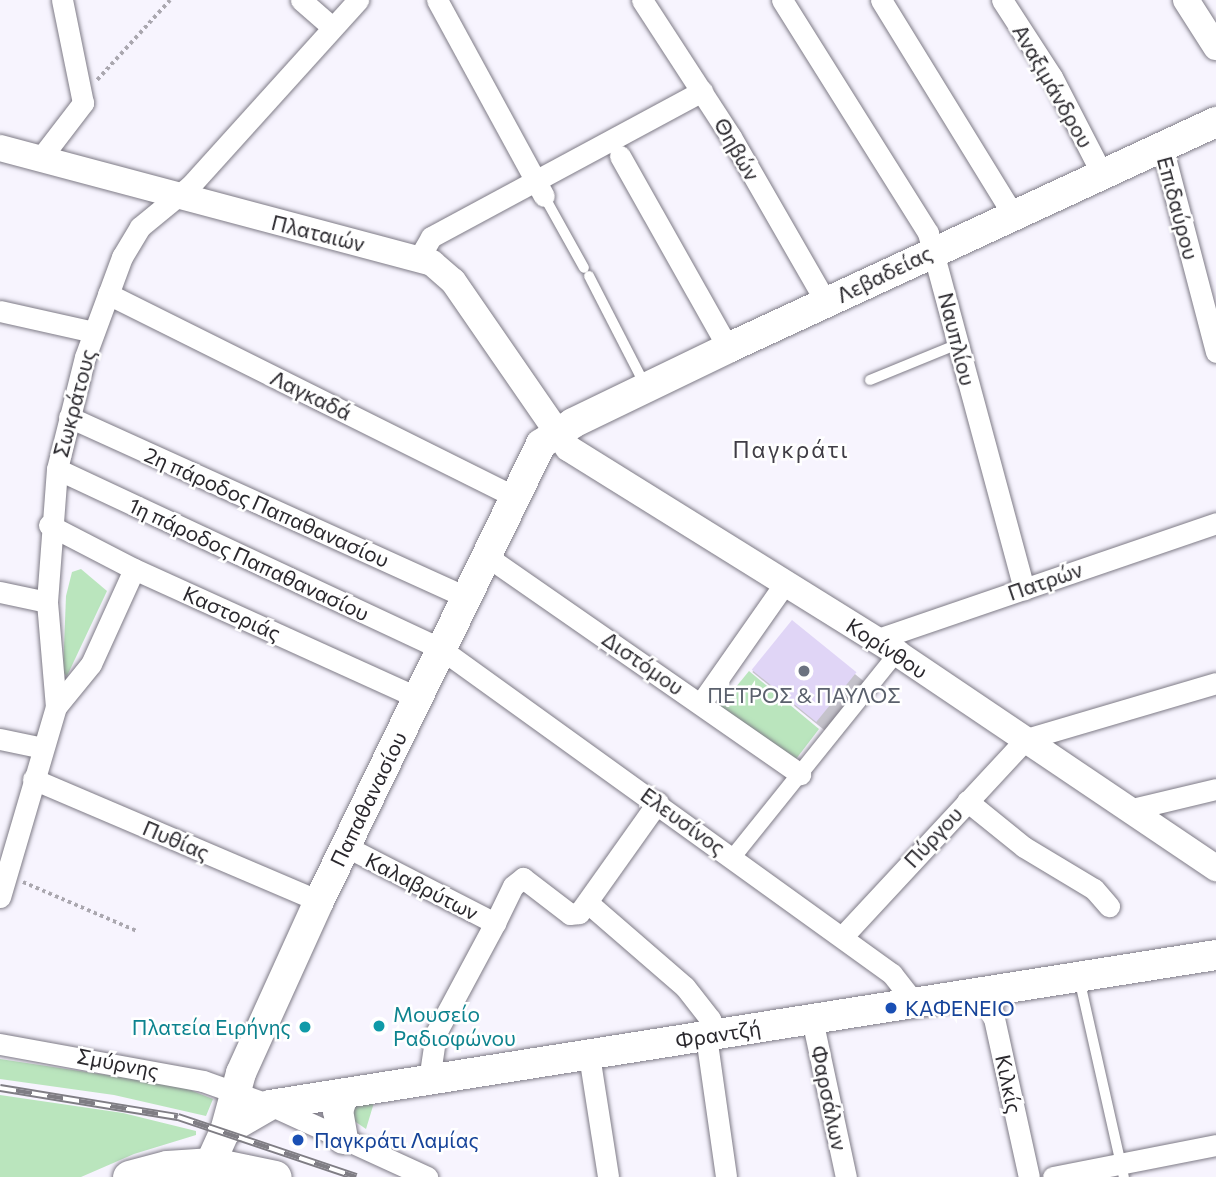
<!DOCTYPE html>
<html>
<head>
<meta charset="utf-8">
<style>
	body { margin:0 }
	#map { position:relative; width:1216px; height:1177px; overflow:hidden; background:#f7f4fe; font-family:Commissioner,sans-serif }
	div>[style] { position:absolute }
	[style*='--x'] { left:calc(var(--x)*1px); top:calc(var(--y)*1px); width:calc(var(--w)*1px); rotate:calc(var(--a)*1deg) }
	.green>* { inset:0; background:#bae5bd }
	.shadow>* { inset:0; background:#0003; transform-origin:0 0 }
	.building>* { inset:0; background:#e0d5f6; transform-origin:0 0 }
	.path>* { height:3.5px; margin-top:-1.75px; transform-origin:0; background:repeating-linear-gradient(90deg,#aaa7af 0 3.5px,transparent 0 7px) }
	.roads { filter:drop-shadow(0 0 2px #7e7b86) drop-shadow(0 0 2px #7e7b86) }
	.service>* { height:10px; margin:-5px; padding:0 5px; transform-origin:5px; border-radius:5px; background:#fff }
	.pedestrian>* { height:16px; margin:-8px; padding:0 8px; transform-origin:8px; border-radius:8px; background:#fff }
	.minor>* { height:21px; margin:-10.5px; padding:0 10.5px; transform-origin:10.5px; border-radius:10.5px; background:#fff }
	.tertiary>* { height:26px; margin:-13px; padding:0 13px; transform-origin:13px; border-radius:13px; background:#fff }
	.secondary>* { height:30px; margin:-15px; padding:0 15px; transform-origin:15px; border-radius:15px; background:#fff }
	.primary>* { height:33px; margin:-16.5px; padding:0 16.5px; transform-origin:16.5px; border-radius:16.5px; background:#fff }
	.rail>* { height:8px; margin-top:-4px; transform-origin:0; background:repeating-linear-gradient(90deg,#fff 0 16px,#7f7d84 0 32px); box-sizing:border-box; border-block:2px solid #7f7d84 }
	.dots>* { width:19px; height:19px; translate:-50% -50%; box-sizing:border-box; border:4px solid #fff; border-radius:50% }
	span { translate:-50% -50%; white-space:nowrap; text-align:center; line-height:1.15; -webkit-text-stroke:5px #fff; paint-order:stroke }
	.street-label { font-size:21px; color:#2a282d }
	.worship-label { font-size:21px; color:#5b616d }
	.transit-label { font-size:21px; color:#164399 }
	.left { translate:0 -50%; text-align:left }
	.culture-label { font-size:21px; color:#0d838f }
	.right { translate:-100% -50%; text-align:right }
	.neighbourhood-label { font-size:23px; color:#403d46; letter-spacing:2px }
</style>
</head>
<body>
<div id="map">
	<div class="green">
		<i style="clip-path:polygon(81px 569px,107px 591px,67px 676px,63px 673px,66px 596px,72px 572px)"></i>
		<i style="clip-path:polygon(749px 671px,819px 729px,793px 763px,718px 709px)"></i>
		<i style="clip-path:polygon(0 1059px,180px 1086px,213px 1099px,206px 1116px,114px 1095px,0 1079px)"></i>
		<i style="clip-path:polygon(0 1095px,123px 1113px,196px 1131px,196px 1135px,134px 1154px,81px 1177px,0 1177px)"></i>
		<i style="clip-path:polygon(376px 1096px,366px 1129px,350px 1118px,347px 1104px)"></i>
	</div>
	<div class="shadow">
		<i style="left:792px;top:623px;width:94px;height:63px;rotate:39deg"></i>
	</div>
	<div class="building">
		<i style="left:792px;top:620px;width:83px;height:64px;rotate:39deg"></i>
	</div>
	<div class="path">
		<i style="--x:97;--y:80;--w:108;--a:-47.6"></i>
		<i style="--x:23;--y:882;--w:124;--a:23.3"></i>
	</div>
	<div class="roads">
		<div class="service">
			<i style="--x:544;--y:196;--w:82;--a:60.9"></i>
			<i style="--x:589;--y:276;--w:123;--a:62.8"></i>
			<i style="--x:870;--y:380;--w:95;--a:-22.2"></i>
			<i style="--x:1079;--y:978;--w:204;--a:77.3"></i>
		</div>
		<div class="pedestrian">
			<i style="--x:733;--y:857;--w:262;--a:-51.2"></i>
		</div>
		<div class="minor">
			<i style="--x:301;--y:0;--w:41;--a:41.1"></i>
			<i style="--x:437;--y:0;--w:223;--a:61.4"></i>
			<i style="--x:642;--y:0;--w:163;--a:57"></i>
			<i style="--x:731;--y:137;--w:190;--a:60.1"></i>
			<i style="--x:782;--y:0;--w:275;--a:57.9"></i>
			<i style="--x:928;--y:233;--w:369;--a:74.9"></i>
			<i style="--x:881;--y:0;--w:250;--a:58.4"></i>
			<i style="--x:1002;--y:0;--w:92;--a:57"></i>
			<i style="--x:1052;--y:77;--w:107;--a:62.7"></i>
			<i style="--x:1162;--y:146;--w:213;--a:75.3"></i>
			<i style="--x:620;--y:156;--w:220;--a:60.6"></i>
			<i style="--x:40;--y:159;--w:71;--a:-52.5"></i>
			<i style="--x:83;--y:103;--w:105;--a:-101.5"></i>
			<i style="--x:419;--y:258;--w:24;--a:-60"></i>
			<i style="--x:431;--y:237;--w:308;--a:-28.3"></i>
			<i style="--x:108;--y:294;--w:453;--a:26.5"></i>
			<i style="--x:0;--y:311;--w:96;--a:12.6"></i>
			<i style="--x:69;--y:417;--w:436;--a:24.4"></i>
			<i style="--x:57;--y:469;--w:424;--a:25.1"></i>
			<i style="--x:441;--y:649;--w:556;--a:35.78"></i>
			<i style="--x:892;--y:974;--w:37;--a:52"></i>
			<i style="--x:49;--y:525;--w:96;--a:27.4"></i>
			<i style="--x:134;--y:569;--w:310;--a:24.4"></i>
			<i style="--x:485;--y:555;--w:384;--a:34.8"></i>
			<i style="--x:0;--y:592;--w:48;--a:12"></i>
			<i style="--x:875;--y:640;--w:361;--a:-18.9"></i>
			<i style="--x:701;--y:703;--w:146;--a:-55"></i>
			<i style="--x:56;--y:707;--w:55;--a:-50.9"></i>
			<i style="--x:91;--y:664;--w:104;--a:-65.6"></i>
			<i style="--x:0;--y:739;--w:44;--a:11.8"></i>
			<i style="--x:33;--y:779;--w:311;--a:23.1"></i>
			<i style="--x:967;--y:801;--w:73;--a:38.9"></i>
			<i style="--x:1024;--y:847;--w:82;--a:31"></i>
			<i style="--x:1094;--y:889;--w:23;--a:49"></i>
			<i style="--x:1132;--y:809;--w:86;--a:-13.4"></i>
			<i style="--x:345;--y:846;--w:169;--a:27.2"></i>
			<i style="--x:495;--y:923;--w:125;--a:118.2"></i>
			<i style="--x:436;--y:1033;--w:48;--a:98.5"></i>
			<i style="--x:0;--y:897;--w:198;--a:-73.6"></i>
			<i style="--x:56;--y:707;--w:105;--a:-94.9"></i>
			<i style="--x:47;--y:602;--w:133;--a:-85.7"></i>
			<i style="--x:57;--y:469;--w:115;--a:-76"></i>
			<i style="--x:85;--y:357;--w:107;--a:-69.7"></i>
			<i style="--x:122;--y:257;--w:35;--a:-59"></i>
			<i style="--x:140;--y:227;--w:65;--a:-39.4"></i>
			<i style="--x:190;--y:186;--w:251;--a:-47.9"></i>
			<i style="--x:588;--y:903;--w:128;--a:40.9"></i>
			<i style="--x:685;--y:987;--w:41;--a:52"></i>
			<i style="--x:710;--y:1019;--w:16;--a:68"></i>
			<i style="--x:495;--y:923;--w:41;--a:-64.1"></i>
			<i style="--x:513;--y:886;--w:13;--a:-39"></i>
			<i style="--x:523;--y:878;--w:59;--a:37.5"></i>
			<i style="--x:570;--y:914;--w:9;--a:-6"></i>
			<i style="--x:579;--y:913;--w:136;--a:-54.6"></i>
			<i style="--x:842;--y:937;--w:270;--a:-47.1"></i>
			<i style="--x:1026;--y:739;--w:198;--a:-16.4"></i>
			<i style="--x:988;--y:991;--w:190;--a:77.6"></i>
			<i style="--x:812;--y:1019;--w:162;--a:77.9"></i>
			<i style="--x:706;--y:1036;--w:142;--a:81.9"></i>
			<i style="--x:0;--y:1044;--w:206;--a:10.3"></i>
			<i style="--x:203;--y:1081;--w:71;--a:19.7"></i>
			<i style="--x:270;--y:1105;--w:173;--a:24.6"></i>
			<i style="--x:589;--y:1055;--w:123;--a:81.1"></i>
			<i style="--x:1053;--y:1177;--w:166;--a:-11.1"></i>
		</div>
		<div class="tertiary">
			<i style="--x:1186;--y:0;--w:56;--a:57.4"></i>
			<i style="--x:0;--y:148;--w:447;--a:14.9"></i>
			<i style="--x:432;--y:263;--w:28;--a:41"></i>
			<i style="--x:453;--y:281;--w:203;--a:55.4"></i>
			<i style="--x:568;--y:448;--w:388;--a:31.9"></i>
			<i style="--x:897;--y:653;--w:385;--a:34"></i>
		</div>
		<div class="secondary">
			<i style="--x:225;--y:1131;--w:52;--a:-30"></i>
			<i style="--x:270;--y:1105;--w:958;--a:-9.01"></i>
			<i style="--x:343;--y:1139;--w:28;--a:-100"></i>
			<i style="--x:338;--y:1111;--w:18;--a:-71"></i>
			<i style="--x:204;--y:1177;--w:51;--a:-65.5"></i>
			<i style="--x:225;--y:1131;--w:60;--a:-74.6"></i>
			<i style="--x:241;--y:1073;--w:189;--a:-65.6"></i>
			<i style="--x:319;--y:901;--w:508;--a:-64.09"></i>
			<i style="--x:541;--y:444;--w:38;--a:-33"></i>
			<i style="--x:573;--y:423;--w:172;--a:-25.8"></i>
			<i style="--x:728;--y:348;--w:538;--a:-24.85"></i>
		</div>
		<div class="primary">
			<i style="--x:129;--y:1177;--w:39;--a:-15"></i>
			<i style="--x:167;--y:1167;--w:45;--a:-3.8"></i>
			<i style="--x:212;--y:1164;--w:64;--a:11.7"></i>
		</div>
	</div>
	<div class="rail">
		<i style="--x:0;--y:1088;--w:180;--a:9.3"></i>
		<i style="--x:178;--y:1117;--w:188;--a:18.6"></i>
	</div>
	<div class="dots">
		<i style="left:804px;top:671px;background:#6b7280"></i>
		<i style="left:891px;top:1008px;background:#1a4fb4"></i>
		<i style="left:379px;top:1026px;background:#0f9aa8"></i>
		<i style="left:305px;top:1027px;background:#0f9aa8"></i>
		<i style="left:298px;top:1140px;background:#1a4fb4"></i>
	</div>
	<div class="street-label">
		<span style="left:1053px;top:86px;rotate:60deg">Αναξιμάνδρου</span>
		<span style="left:737px;top:149px;rotate:60deg">Θηβών</span>
		<span style="left:1178px;top:208px;rotate:75deg">Επιδαύρου</span>
		<span style="left:318px;top:233px;rotate:14deg">Πλαταιών</span>
		<span style="left:884px;top:274px;rotate:-26deg">Λεβαδείας</span>
		<span style="left:957px;top:339px;rotate:76deg">Ναυπλίου</span>
		<span style="left:311px;top:395px;rotate:26deg">Λαγκαδά</span>
		<span style="left:74px;top:403px;rotate:-75deg">Σωκράτους</span>
		<span style="left:267px;top:507px;rotate:24deg">2η πάροδος Παπαθανασίου</span>
		<span style="left:249px;top:559px;rotate:25deg">1η πάροδος Παπαθανασίου</span>
		<span style="left:1045px;top:581px;rotate:-19deg">Πατρών</span>
		<span style="left:232px;top:613px;rotate:24deg">Καστοριάς</span>
		<span style="left:887px;top:648px;rotate:33deg">Κορίνθου</span>
		<span style="left:643px;top:663px;rotate:35deg">Διστόμου</span>
		<span style="left:368px;top:799px;rotate:-64deg">Παπαθανασίου</span>
		<span style="left:683px;top:821px;rotate:36deg">Ελευσίνος</span>
		<span style="left:933px;top:837px;rotate:-47deg">Πύργου</span>
		<span style="left:176px;top:840px;rotate:23deg">Πυθίας</span>
		<span style="left:422px;top:886px;rotate:27deg">Καλαβρύτων</span>
		<span style="left:718px;top:1034px;rotate:-9deg">Φραντζή</span>
		<span style="left:118px;top:1063px;rotate:11deg">Σμύρνης</span>
		<span style="left:1009px;top:1084px;rotate:78deg">Κιλκίς</span>
		<span style="left:829px;top:1098px;rotate:78deg">Φαρσάλων</span>
	</div>
	<div class="worship-label">
		<span style="left:804px;top:695px">ΠΕΤΡΟΣ &amp; ΠΑΥΛΟΣ</span>
	</div>
	<div class="transit-label">
		<span class="left" style="left:905px;top:1008px">ΚΑΦΕΝΕΙΟ</span>
		<span class="left" style="left:314px;top:1140px">Παγκράτι Λαμίας</span>
	</div>
	<div class="culture-label">
		<span class="left" style="left:393px;top:1026px">Μουσείο<br>Ραδιοφώνου</span>
		<span class="right" style="left:291px;top:1027px">Πλατεία Ειρήνης</span>
	</div>
	<div class="neighbourhood-label">
		<span style="left:791px;top:449px">Παγκράτι</span>
	</div>
</div>
</body>
</html>
